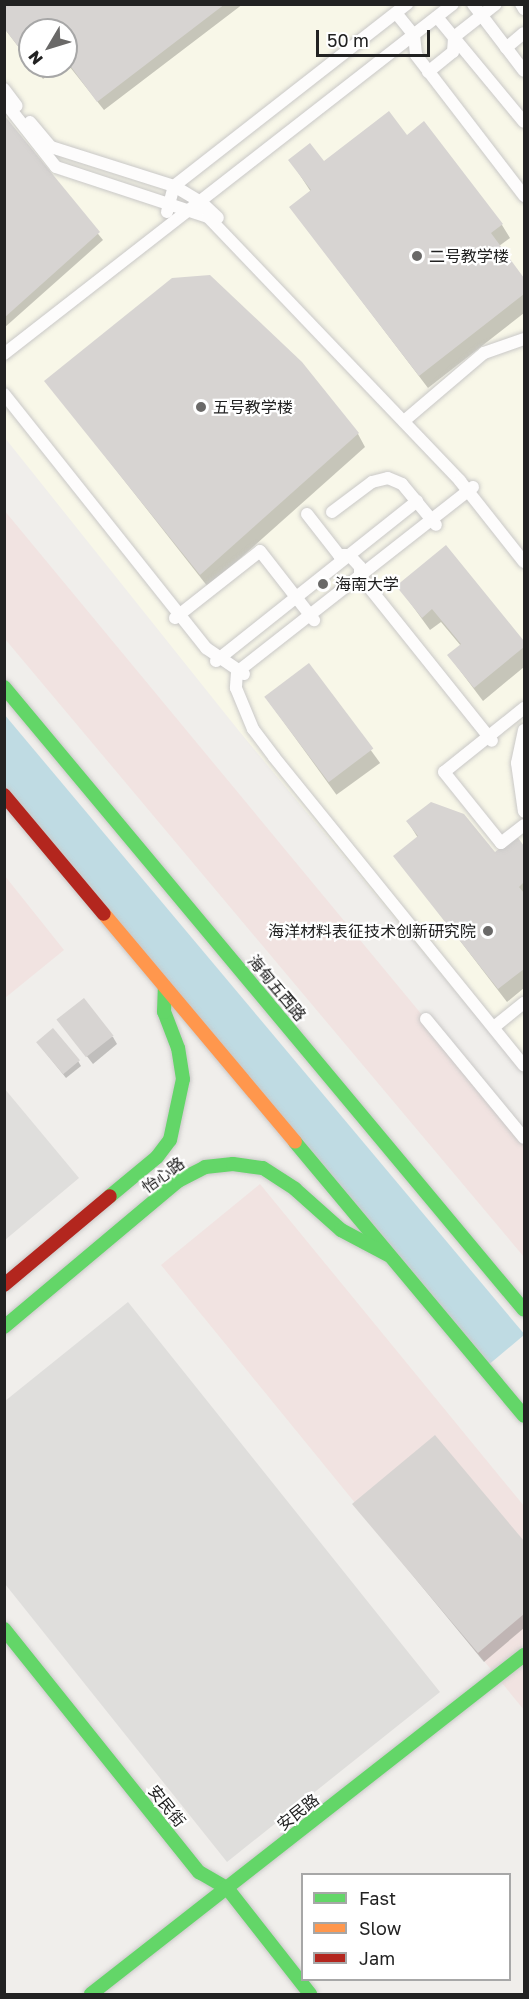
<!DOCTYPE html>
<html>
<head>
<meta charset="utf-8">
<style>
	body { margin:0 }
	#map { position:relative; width:529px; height:1999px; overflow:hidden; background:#f0eeeb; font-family:"Golos Text","Noto Sans SC",sans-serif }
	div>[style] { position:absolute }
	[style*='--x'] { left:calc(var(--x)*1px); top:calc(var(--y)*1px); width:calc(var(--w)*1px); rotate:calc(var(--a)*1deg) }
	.residential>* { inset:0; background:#dfdedc }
	.commercial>* { inset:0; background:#f1e3e1 }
	.education>* { inset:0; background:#f8f7e8 }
	.water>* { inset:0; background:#bfdbe3; transform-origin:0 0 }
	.shadow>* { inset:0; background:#0003; transform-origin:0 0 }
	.building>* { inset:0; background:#d7d4d2; transform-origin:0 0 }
	.roads { filter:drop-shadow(0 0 2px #c9c8c7) drop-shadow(0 0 2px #c9c8c7) }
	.street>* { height:12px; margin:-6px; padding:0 6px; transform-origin:6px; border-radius:6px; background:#fdfcfc }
	.fast>* { height:14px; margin:-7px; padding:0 7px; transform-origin:7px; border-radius:7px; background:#63d668 }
	.slow>* { height:14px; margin:-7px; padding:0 7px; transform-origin:7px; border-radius:7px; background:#ff974d }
	.jam>* { height:14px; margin:-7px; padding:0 7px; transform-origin:7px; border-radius:7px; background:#b3261e }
	.dots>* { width:16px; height:16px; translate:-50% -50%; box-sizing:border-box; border:3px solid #fff; border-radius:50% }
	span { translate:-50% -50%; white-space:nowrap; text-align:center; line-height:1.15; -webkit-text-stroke:4.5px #fff; paint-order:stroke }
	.poi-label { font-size:16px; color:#222 }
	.left { translate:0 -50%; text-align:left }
	.right { translate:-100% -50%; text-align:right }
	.street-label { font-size:16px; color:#222 }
	.frame { position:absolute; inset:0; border:6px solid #222; pointer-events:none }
	.legend { position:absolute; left:301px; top:1873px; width:210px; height:108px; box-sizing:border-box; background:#fff; border:2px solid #a7a7a7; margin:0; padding:8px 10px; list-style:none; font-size:18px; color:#222 }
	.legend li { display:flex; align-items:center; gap:12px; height:30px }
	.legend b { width:30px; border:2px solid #a7a7a7 }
	.north { position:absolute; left:18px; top:18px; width:60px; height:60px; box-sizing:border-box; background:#fff; border:2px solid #a7a7a7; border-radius:50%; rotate:232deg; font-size:16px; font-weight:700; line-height:24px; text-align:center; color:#222 }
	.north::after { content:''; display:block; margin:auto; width:21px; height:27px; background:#6a6968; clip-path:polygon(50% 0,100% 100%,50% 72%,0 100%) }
	.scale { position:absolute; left:316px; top:30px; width:114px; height:27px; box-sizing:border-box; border:3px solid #222; border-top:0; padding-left:8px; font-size:18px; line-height:21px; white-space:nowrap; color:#222; -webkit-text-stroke:4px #fff; paint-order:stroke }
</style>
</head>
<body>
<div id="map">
	<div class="residential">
		<i style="clip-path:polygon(4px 1088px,79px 1178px,5px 1240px,4px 1240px)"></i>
		<i style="clip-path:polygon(128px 1302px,440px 1692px,227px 1862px,5px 1584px,5px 1401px)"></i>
	</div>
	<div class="commercial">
		<i style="clip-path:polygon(4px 510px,524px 1138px,524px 1257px,5px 639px)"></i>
		<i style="clip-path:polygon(5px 876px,64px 950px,5px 998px,4px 998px)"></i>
		<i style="clip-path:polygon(260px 1184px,524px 1506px,524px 1710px,161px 1265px)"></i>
	</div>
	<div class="education">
		<i style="clip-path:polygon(evenodd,5px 5px,524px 5px,524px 1074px,239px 731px,5px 438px,5px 5px,30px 30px,66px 30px,66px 66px,30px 66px,30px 30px)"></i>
	</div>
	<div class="water">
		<i style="left:4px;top:714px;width:810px;height:51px;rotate:50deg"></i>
	</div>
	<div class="shadow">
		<i style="clip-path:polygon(4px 4px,243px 4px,104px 110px,66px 62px,66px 30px,30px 30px,30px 62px,4px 28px)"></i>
		<i style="clip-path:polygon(33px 66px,61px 66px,43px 79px)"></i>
		<i style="clip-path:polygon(4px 118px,103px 240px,4px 328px)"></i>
		<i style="clip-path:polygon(407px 137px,502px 225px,510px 238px,499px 246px,524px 280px,524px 313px,428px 388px,291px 208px,311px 192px,290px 160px,324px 163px)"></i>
		<i style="clip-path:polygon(46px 381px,358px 434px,365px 447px,208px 587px)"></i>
		<i style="clip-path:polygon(446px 547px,524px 643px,524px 667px,483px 701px,449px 656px,461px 646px,441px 622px,430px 630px,398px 586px)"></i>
		<i style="left:309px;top:665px;width:121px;height:54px;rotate:54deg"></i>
		<i style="clip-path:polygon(408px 822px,495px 854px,515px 837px,524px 848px,524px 988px,507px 1002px,395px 856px,418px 838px)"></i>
		<i style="clip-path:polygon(64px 1027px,113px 1037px,117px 1044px,93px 1064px)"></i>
		<i style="clip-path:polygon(41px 1047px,78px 1061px,81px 1066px,66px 1078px)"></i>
		<i style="clip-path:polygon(435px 1437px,524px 1544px,524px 1628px,484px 1662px,354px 1504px)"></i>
	</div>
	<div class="building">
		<i style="clip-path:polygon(4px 4px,225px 4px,97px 102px,66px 60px,66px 30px,30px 30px,30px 62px,4px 28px)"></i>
		<i style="clip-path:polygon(389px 111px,407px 135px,424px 121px,503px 224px,491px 233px,524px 278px,524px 294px,419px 376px,289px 207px,311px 190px,288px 160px,310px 143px,324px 161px)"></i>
		<i style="clip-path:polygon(4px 115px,100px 232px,4px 318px)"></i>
		<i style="clip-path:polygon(210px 275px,302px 362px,359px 433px,200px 575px,44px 381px,172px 278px)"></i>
		<i style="clip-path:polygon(446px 545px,524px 641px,524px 647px,474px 688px,447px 655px,461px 644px,432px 609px,422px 618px,396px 586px)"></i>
		<i style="left:309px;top:663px;width:107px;height:56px;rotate:53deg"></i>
		<i style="clip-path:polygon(431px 802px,464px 814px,495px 852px,516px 835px,524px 846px,524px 882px,519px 887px,524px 893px,524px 969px,498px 989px,393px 856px,418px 836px,406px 821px)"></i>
		<i style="left:84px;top:998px;width:48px;height:35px;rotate:52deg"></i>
		<i style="left:53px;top:1028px;width:42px;height:22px;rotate:50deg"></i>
		<i style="clip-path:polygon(435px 1435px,524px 1541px,524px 1614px,478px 1653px,352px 1504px)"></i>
	</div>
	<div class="roads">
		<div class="street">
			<i style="--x:473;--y:4;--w:84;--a:52.7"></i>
			<i style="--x:521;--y:4;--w:6;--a:59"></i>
			<i style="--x:396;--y:13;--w:28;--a:51"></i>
			<i style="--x:414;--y:35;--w:20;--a:84"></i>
			<i style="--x:416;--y:55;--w:178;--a:52.5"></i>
			<i style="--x:437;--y:17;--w:136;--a:50.4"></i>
			<i style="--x:506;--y:48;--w:23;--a:-40"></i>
			<i style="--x:428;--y:72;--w:32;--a:-39"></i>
			<i style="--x:453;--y:52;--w:15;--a:-86"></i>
			<i style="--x:454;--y:37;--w:53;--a:-38.2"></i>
			<i style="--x:4;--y:89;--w:21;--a:53"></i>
			<i style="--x:4;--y:101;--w:84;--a:51.8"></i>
			<i style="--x:56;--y:167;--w:160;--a:18.2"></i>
			<i style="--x:208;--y:217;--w:365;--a:46.3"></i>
			<i style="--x:460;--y:481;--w:103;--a:51.7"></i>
			<i style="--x:30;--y:122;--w:33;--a:50"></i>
			<i style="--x:51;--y:147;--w:129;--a:17.6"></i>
			<i style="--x:174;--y:186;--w:31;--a:31"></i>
			<i style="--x:201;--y:202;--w:23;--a:43"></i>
			<i style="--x:167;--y:212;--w:27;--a:-75"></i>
			<i style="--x:174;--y:186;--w:296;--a:-38"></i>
			<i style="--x:4;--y:354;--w:569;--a:-37.94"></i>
			<i style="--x:4;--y:394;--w:325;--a:51.5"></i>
			<i style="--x:206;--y:648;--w:46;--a:34.4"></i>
			<i style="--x:404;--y:421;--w:105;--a:-40.4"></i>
			<i style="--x:484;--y:353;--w:42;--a:-19.3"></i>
			<i style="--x:473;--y:487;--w:300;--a:141.9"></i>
			<i style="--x:237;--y:672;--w:16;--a:94"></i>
			<i style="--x:236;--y:688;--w:44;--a:67.5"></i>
			<i style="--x:253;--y:729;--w:35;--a:53"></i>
			<i style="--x:274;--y:757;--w:397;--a:51"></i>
			<i style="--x:332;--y:512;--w:50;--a:-36.9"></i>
			<i style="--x:372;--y:482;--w:16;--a:-14"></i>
			<i style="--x:388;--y:478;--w:15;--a:23"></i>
			<i style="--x:402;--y:484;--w:53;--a:50.3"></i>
			<i style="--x:307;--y:514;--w:52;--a:52"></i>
			<i style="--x:339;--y:555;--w:10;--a:0"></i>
			<i style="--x:349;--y:555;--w:16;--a:47"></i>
			<i style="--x:360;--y:567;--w:9;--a:90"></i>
			<i style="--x:360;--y:576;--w:211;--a:51.3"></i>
			<i style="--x:175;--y:618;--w:108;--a:-38.2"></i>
			<i style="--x:260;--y:551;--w:88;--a:52"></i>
			<i style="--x:216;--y:661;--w:257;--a:-38.5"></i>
			<i style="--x:524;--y:708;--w:102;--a:141.3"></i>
			<i style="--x:444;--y:772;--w:91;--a:51.2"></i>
			<i style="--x:501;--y:843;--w:29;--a:-38"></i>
			<i style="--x:524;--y:730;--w:34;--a:102"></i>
			<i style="--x:517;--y:763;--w:49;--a:81.9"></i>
			<i style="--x:426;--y:1019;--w:154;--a:50.5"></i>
			<i style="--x:494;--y:1027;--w:38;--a:-39"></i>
		</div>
		<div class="fast">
			<i style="--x:4;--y:687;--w:811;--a:50.15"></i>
			<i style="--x:295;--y:1142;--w:357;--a:50.1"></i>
			<i style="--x:110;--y:1196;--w:61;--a:-39.7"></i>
			<i style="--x:157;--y:1157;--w:21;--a:-53"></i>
			<i style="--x:170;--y:1140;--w:62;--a:-78"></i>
			<i style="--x:183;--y:1079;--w:31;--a:-99"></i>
			<i style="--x:178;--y:1048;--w:39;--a:-111"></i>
			<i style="--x:164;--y:1012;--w:24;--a:-88"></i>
			<i style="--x:4;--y:1327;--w:227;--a:-40"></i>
			<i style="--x:178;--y:1181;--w:30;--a:-27"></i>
			<i style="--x:205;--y:1167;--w:28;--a:-6"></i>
			<i style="--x:233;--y:1164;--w:30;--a:8"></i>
			<i style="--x:263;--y:1168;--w:38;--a:33"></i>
			<i style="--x:295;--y:1189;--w:62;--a:41.7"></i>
			<i style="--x:341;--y:1230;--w:53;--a:28"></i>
			<i style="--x:4;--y:1629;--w:312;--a:51.3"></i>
			<i style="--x:199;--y:1872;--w:32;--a:30"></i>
			<i style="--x:227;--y:1888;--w:135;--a:51.9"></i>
			<i style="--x:91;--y:1994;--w:550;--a:-38.06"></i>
		</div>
		<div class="slow">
			<i style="--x:104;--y:914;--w:297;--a:50"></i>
		</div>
		<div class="jam">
			<i style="--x:4;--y:795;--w:155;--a:50"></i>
			<i style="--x:4;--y:1285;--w:138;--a:-40"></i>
		</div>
	</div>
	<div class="dots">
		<i style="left:417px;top:256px;background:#6a6968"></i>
		<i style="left:201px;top:407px;background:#6a6968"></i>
		<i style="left:323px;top:584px;background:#6a6968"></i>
		<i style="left:488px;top:931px;background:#6a6968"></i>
	</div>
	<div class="poi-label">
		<span class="left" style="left:429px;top:256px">二号教学楼</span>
		<span class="left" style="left:213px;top:407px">五号教学楼</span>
		<span class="left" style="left:335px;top:584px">海南大学</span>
		<span class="right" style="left:476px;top:931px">海洋材料表征技术创新研究院</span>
	</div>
	<div class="street-label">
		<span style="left:277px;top:988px;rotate:50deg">海甸五西路</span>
		<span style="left:163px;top:1175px;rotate:-36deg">怡心路</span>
		<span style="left:167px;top:1806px;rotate:51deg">安民街</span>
		<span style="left:298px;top:1812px;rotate:-38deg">安民路</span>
	</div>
	<div class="frame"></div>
	<ul class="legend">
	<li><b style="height:8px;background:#63d668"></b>Fast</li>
	<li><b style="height:8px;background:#ff974d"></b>Slow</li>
	<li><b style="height:8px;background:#b3261e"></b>Jam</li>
	</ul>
	<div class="north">N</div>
	<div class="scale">50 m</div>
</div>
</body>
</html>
